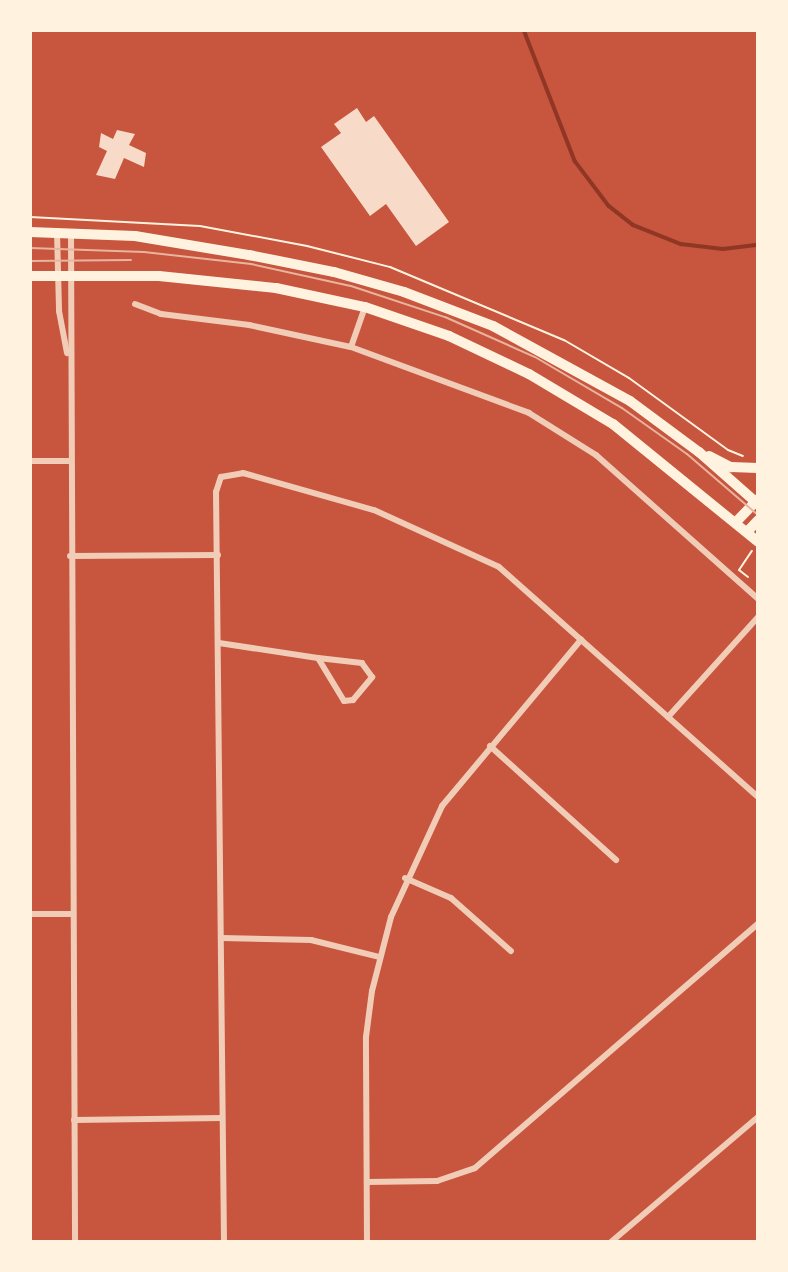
<!DOCTYPE html>
<html>
<head>
<meta charset="utf-8">
<style>
	body { margin:0 }
	#map { position:relative; width:788px; height:1272px; overflow:hidden; background:#c8553d; font-family:Inter,sans-serif }
	div>[style] { position:absolute }
	[style*='--x'] { left:calc(var(--x)*1px); top:calc(var(--y)*1px); width:calc(var(--w)*1px); rotate:calc(var(--a)*1deg) }
	.stream>* { height:3.5px; margin:-1.75px; padding:0 1.75px; transform-origin:1.75px; border-radius:1.75px; background:#8f3625 }
	.building>* { inset:0; background:#f7dbc8 }
	.path>* { height:2px; margin:-1px; padding:0 1px; transform-origin:1px; border-radius:1px; background:#fff3e0 }
	.minor>* { height:6px; margin:-3px; padding:0 3px; transform-origin:3px; border-radius:3px; background:#f1ccb7 }
	.trunk>* { height:10px; margin:-5px; padding:0 5px; transform-origin:5px; border-radius:5px; background:#fff3e0 }
	.tram>* { height:2px; margin:-1px; padding:0 1px; transform-origin:1px; border-radius:1px; background:#e9b49f }
	span { translate:-50% -50%; white-space:nowrap; text-align:center; line-height:1.15; -webkit-text-stroke:6px #fff3e0; paint-order:stroke }
	.frame { position:absolute; inset:0; border:32px solid #fff3e0; pointer-events:none }
</style>
</head>
<body>
<div id="map">
	<div class="stream">
		<i style="--x:524;--y:30;--w:141;--a:68.7"></i>
		<i style="--x:575;--y:161;--w:56;--a:52.9"></i>
		<i style="--x:609;--y:206;--w:31;--a:38"></i>
		<i style="--x:633;--y:225;--w:52;--a:21.6"></i>
		<i style="--x:681;--y:244;--w:42;--a:6.8"></i>
		<i style="--x:723;--y:249;--w:35;--a:-7"></i>
	</div>
	<div class="building">
		<i style="clip-path:polygon(357px 108px,366px 122px,374px 116px,449px 222px,416px 246px,386px 204px,370px 216px,321px 147px,341px 133px,334px 124px)"></i>
		<i style="clip-path:polygon(117px 130px,135px 134px,129px 145px,146px 153px,144px 167px,124px 158px,115px 179px,96px 175px,107px 151px,99px 147px,101px 133px,113px 139px)"></i>
	</div>
	<div class="path">
		<i style="--x:30;--y:217;--w:170;--a:3"></i>
		<i style="--x:200;--y:226;--w:109;--a:10.6"></i>
		<i style="--x:307;--y:246;--w:86;--a:14.2"></i>
		<i style="--x:390;--y:267;--w:189;--a:22.8"></i>
		<i style="--x:564;--y:340;--w:75;--a:30.3"></i>
		<i style="--x:629;--y:378;--w:122;--a:36"></i>
		<i style="--x:728;--y:450;--w:16;--a:22"></i>
		<i style="--x:748;--y:577;--w:11;--a:-142"></i>
		<i style="--x:739;--y:570;--w:23;--a:-56"></i>
	</div>
	<div class="minor">
		<i style="--x:57;--y:232;--w:79;--a:88.5"></i>
		<i style="--x:59;--y:311;--w:43;--a:79.2"></i>
		<i style="--x:71;--y:233;--w:1009;--a:89.77"></i>
		<i style="--x:135;--y:304;--w:28;--a:21"></i>
		<i style="--x:161;--y:314;--w:89;--a:7.1"></i>
		<i style="--x:249;--y:325;--w:104;--a:12.2"></i>
		<i style="--x:351;--y:347;--w:190;--a:20.3"></i>
		<i style="--x:529;--y:413;--w:79;--a:32.1"></i>
		<i style="--x:596;--y:455;--w:217;--a:41.6"></i>
		<i style="--x:351;--y:347;--w:42;--a:-70.7"></i>
		<i style="--x:30;--y:461;--w:39;--a:0"></i>
		<i style="--x:70;--y:556;--w:148;--a:-0.4"></i>
		<i style="--x:219;--y:643;--w:100;--a:8.6"></i>
		<i style="--x:318;--y:658;--w:50;--a:58.8"></i>
		<i style="--x:344;--y:701;--w:9;--a:-6"></i>
		<i style="--x:353;--y:700;--w:30;--a:-50"></i>
		<i style="--x:372;--y:677;--w:17;--a:-126"></i>
		<i style="--x:362;--y:663;--w:44;--a:-173.5"></i>
		<i style="--x:668;--y:717;--w:135;--a:-48"></i>
		<i style="--x:490;--y:746;--w:170;--a:42.1"></i>
		<i style="--x:405;--y:878;--w:50;--a:23.5"></i>
		<i style="--x:451;--y:898;--w:80;--a:41.5"></i>
		<i style="--x:30;--y:914;--w:43;--a:0"></i>
		<i style="--x:221;--y:938;--w:90;--a:1.3"></i>
		<i style="--x:311;--y:940;--w:70;--a:14"></i>
		<i style="--x:74;--y:1120;--w:148;--a:-0.8"></i>
		<i style="--x:367;--y:1182;--w:70;--a:-0.8"></i>
		<i style="--x:437;--y:1181;--w:40;--a:-18.9"></i>
		<i style="--x:475;--y:1168;--w:374;--a:-40.8"></i>
		<i style="--x:224;--y:1242;--w:750;--a:-90.61"></i>
		<i style="--x:216;--y:492;--w:16;--a:-72"></i>
		<i style="--x:221;--y:477;--w:22;--a:-10"></i>
		<i style="--x:243;--y:473;--w:136;--a:15.8"></i>
		<i style="--x:374;--y:510;--w:137;--a:24.5"></i>
		<i style="--x:499;--y:567;--w:346;--a:41.6"></i>
		<i style="--x:367;--y:1242;--w:205;--a:-90.3"></i>
		<i style="--x:366;--y:1037;--w:46;--a:-82.6"></i>
		<i style="--x:372;--y:991;--w:76;--a:-75.6"></i>
		<i style="--x:391;--y:917;--w:122;--a:-65.3"></i>
		<i style="--x:442;--y:806;--w:217;--a:-50.1"></i>
		<i style="--x:611;--y:1242;--w:193;--a:-40.4"></i>
	</div>
	<div class="trunk">
		<i style="--x:30;--y:232;--w:105;--a:2.2"></i>
		<i style="--x:135;--y:236;--w:116;--a:9.5"></i>
		<i style="--x:249;--y:255;--w:87;--a:11.3"></i>
		<i style="--x:334;--y:272;--w:73;--a:15.9"></i>
		<i style="--x:404;--y:292;--w:95;--a:20.9"></i>
		<i style="--x:493;--y:326;--w:156;--a:28.7"></i>
		<i style="--x:630;--y:401;--w:86;--a:36.5"></i>
		<i style="--x:699;--y:452;--w:79;--a:41.4"></i>
		<i style="--x:30;--y:276;--w:129;--a:0"></i>
		<i style="--x:159;--y:276;--w:118;--a:5.9"></i>
		<i style="--x:276;--y:288;--w:91;--a:12.1"></i>
		<i style="--x:365;--y:307;--w:89;--a:19"></i>
		<i style="--x:449;--y:336;--w:89;--a:25.4"></i>
		<i style="--x:529;--y:374;--w:98;--a:30.8"></i>
		<i style="--x:613;--y:424;--w:187;--a:39.1"></i>
		<i style="--x:709;--y:456;--w:25;--a:27"></i>
		<i style="--x:731;--y:467;--w:27;--a:2"></i>
		<i style="--x:736;--y:522;--w:32;--a:-46"></i>
		<i style="--x:747;--y:532;--w:16;--a:-47"></i>
	</div>
	<div class="tram">
		<i style="--x:30;--y:248;--w:114;--a:2"></i>
		<i style="--x:144;--y:252;--w:108;--a:6.4"></i>
		<i style="--x:251;--y:264;--w:102;--a:12.4"></i>
		<i style="--x:351;--y:286;--w:99;--a:18.3"></i>
		<i style="--x:445;--y:317;--w:98;--a:24"></i>
		<i style="--x:535;--y:357;--w:101;--a:30.4"></i>
		<i style="--x:622;--y:408;--w:80;--a:35.3"></i>
		<i style="--x:687;--y:454;--w:94;--a:40.7"></i>
		<i style="--x:30;--y:261;--w:101;--a:-0.6"></i>
	</div>
	<div class="frame"></div>
</div>
</body>
</html>
